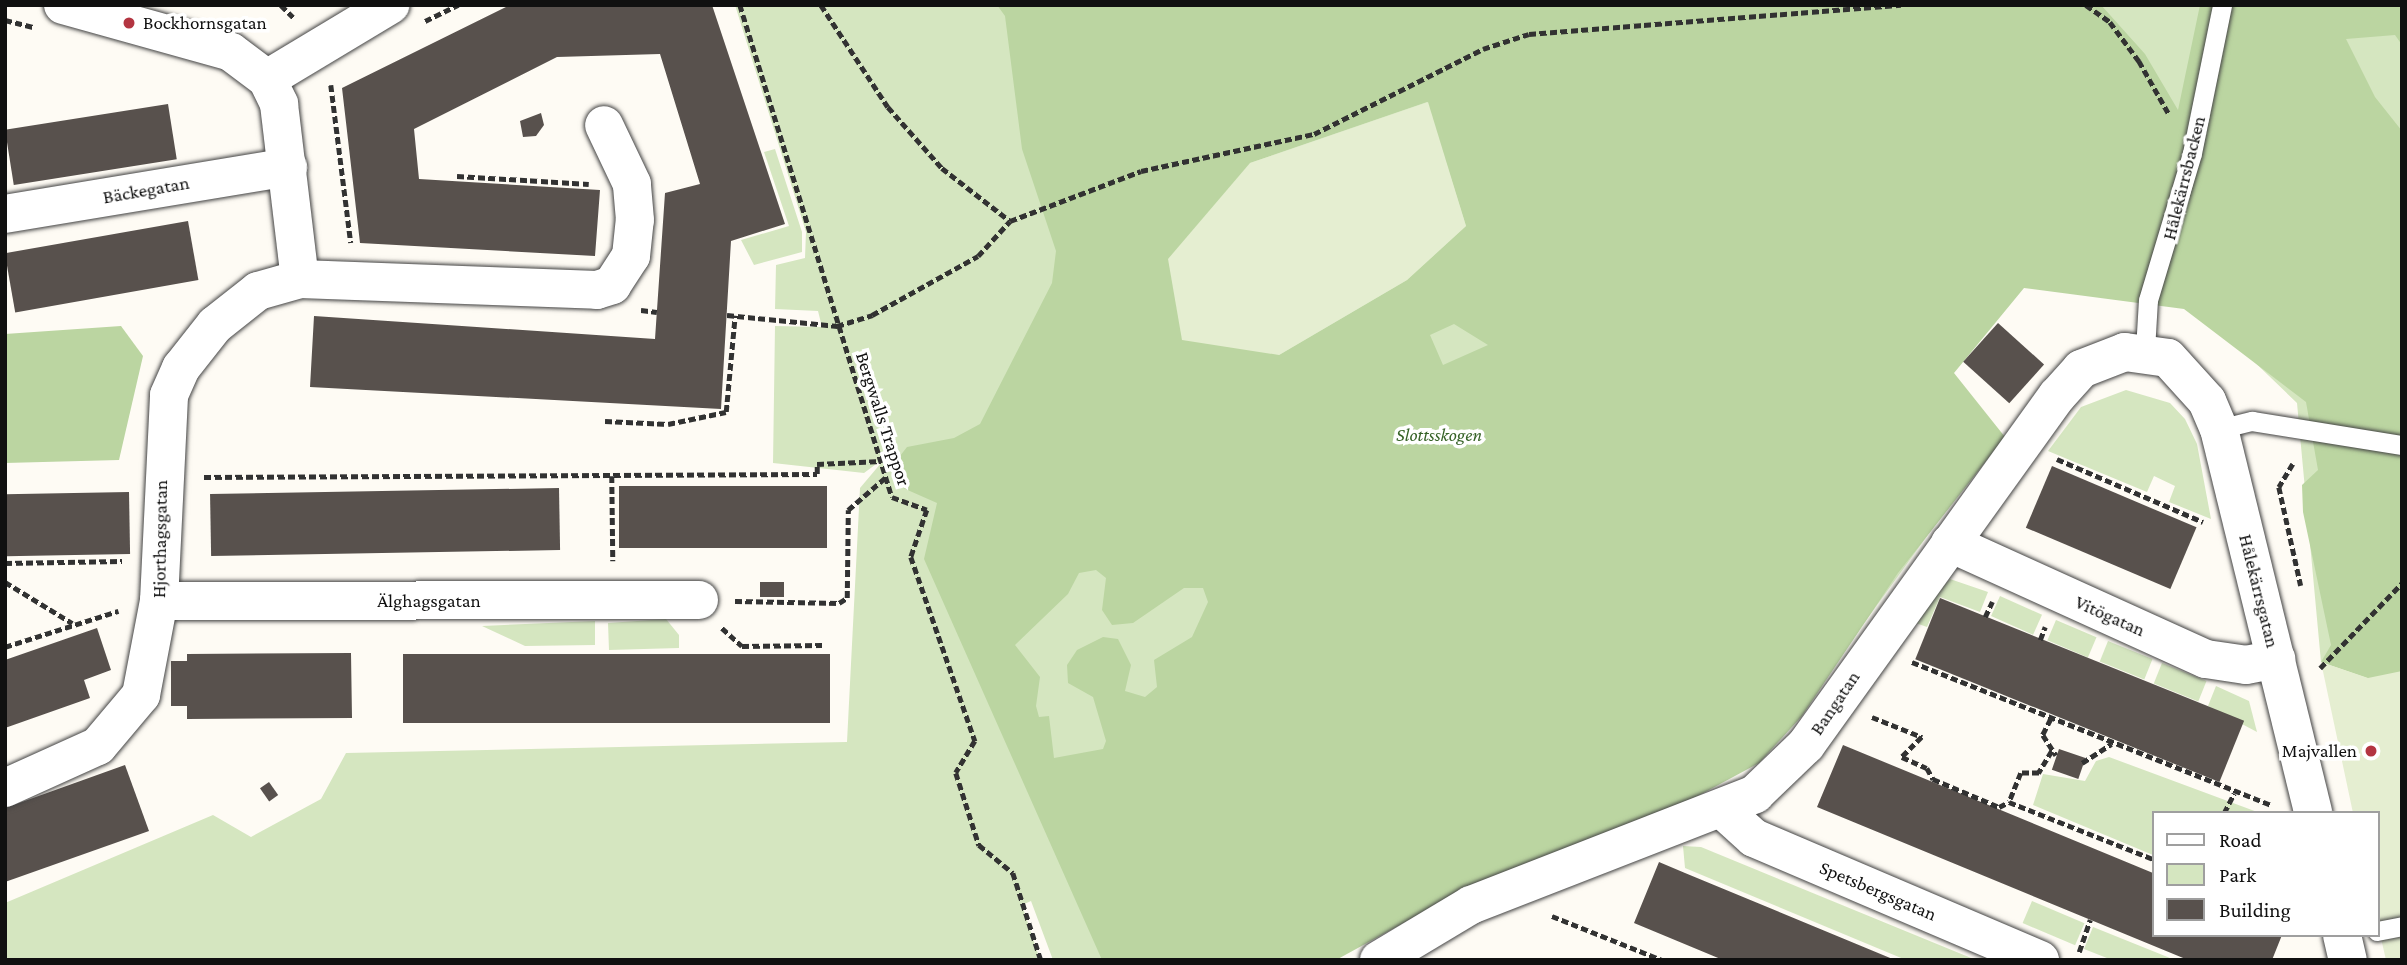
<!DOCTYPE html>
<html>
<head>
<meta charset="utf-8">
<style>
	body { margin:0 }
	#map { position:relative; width:2407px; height:965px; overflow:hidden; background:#fefbf4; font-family:"Crimson Pro",serif }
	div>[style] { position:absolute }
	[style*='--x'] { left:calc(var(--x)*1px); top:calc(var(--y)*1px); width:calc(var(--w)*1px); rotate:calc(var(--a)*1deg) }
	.green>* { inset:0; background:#d5e6c0; transform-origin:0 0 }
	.forest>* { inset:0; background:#bbd5a1 }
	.pitch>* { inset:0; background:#e5eed1 }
	.building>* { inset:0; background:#58514d; transform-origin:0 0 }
	.path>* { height:4.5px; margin-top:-2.25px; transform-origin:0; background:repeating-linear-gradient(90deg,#323232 0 7px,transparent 0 10.5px) }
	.roads { filter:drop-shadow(0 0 2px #434343) drop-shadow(0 0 2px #434343) }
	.lane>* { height:19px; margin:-9.5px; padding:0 9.5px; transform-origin:9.5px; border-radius:9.5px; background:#fff }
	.street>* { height:38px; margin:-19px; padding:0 19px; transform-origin:19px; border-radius:19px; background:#fff }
	.dots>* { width:19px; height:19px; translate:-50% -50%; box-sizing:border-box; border:4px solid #fff; border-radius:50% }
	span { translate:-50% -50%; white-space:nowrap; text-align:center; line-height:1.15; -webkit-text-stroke:7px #fff; paint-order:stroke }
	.poi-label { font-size:19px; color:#101010 }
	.left { translate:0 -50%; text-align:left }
	.right { translate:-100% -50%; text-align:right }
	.street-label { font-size:19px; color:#101010 }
	.park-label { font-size:19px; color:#356226; font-style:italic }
	.frame { position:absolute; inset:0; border:7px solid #101010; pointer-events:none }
	.legend { position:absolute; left:2152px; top:811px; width:228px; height:126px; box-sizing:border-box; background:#fff; border:2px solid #9f9f9f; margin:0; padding:9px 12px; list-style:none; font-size:21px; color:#101010 }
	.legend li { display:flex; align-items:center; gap:14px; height:35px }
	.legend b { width:35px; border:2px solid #9f9f9f }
</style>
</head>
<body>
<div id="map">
	<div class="green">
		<i style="clip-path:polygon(735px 5px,2402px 5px,2402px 690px,2321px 662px,2297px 403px,2192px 302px,2023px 282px,1948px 372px,1998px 438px,1799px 713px,1424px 900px,1326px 960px,1053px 960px,1031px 901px,1022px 905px,1040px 960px,5px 960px,5px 903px,213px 815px,251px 837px,321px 799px,346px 753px,847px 742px,860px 488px,887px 456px,864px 473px,773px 463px,775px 326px,822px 327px,818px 311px,775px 309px,776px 265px,805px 258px,806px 232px)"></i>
		<i style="clip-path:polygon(775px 149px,802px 232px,802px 252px,754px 265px,741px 240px,789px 226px,764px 152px)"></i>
		<i style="clip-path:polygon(2126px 390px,2170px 403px,2185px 419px,2197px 444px,2211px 519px,2169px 502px,2175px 486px,2154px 476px,2147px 492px,2048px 451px,2081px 407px)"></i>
		<i style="clip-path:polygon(1950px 579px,1988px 592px,1980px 612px,1940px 597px,1927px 627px,1910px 621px)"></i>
		<i style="left:2000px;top:596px;width:46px;height:22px;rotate:24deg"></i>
		<i style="clip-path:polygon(666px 619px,679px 635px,679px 648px,609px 650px,608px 623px)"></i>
		<i style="left:2056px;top:620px;width:44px;height:22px;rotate:23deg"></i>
		<i style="clip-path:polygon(595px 621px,595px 645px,525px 646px,482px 626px)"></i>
		<i style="left:2108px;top:641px;width:48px;height:22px;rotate:22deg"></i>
		<i style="left:2162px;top:663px;width:48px;height:22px;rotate:22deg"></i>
		<i style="clip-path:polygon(2216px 686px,2249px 701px,2257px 732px,2208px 706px)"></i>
		<i style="clip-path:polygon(2109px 757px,2260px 813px,2153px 813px,2153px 855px,2033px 805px,2043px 774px,2085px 781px,2096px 761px)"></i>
		<i style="clip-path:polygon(1683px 846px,1701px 847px,1976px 960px,1906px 960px,1685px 868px)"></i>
		<i style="left:2032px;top:901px;width:57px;height:24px;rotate:23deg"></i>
		<i style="clip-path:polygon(2093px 927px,2175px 960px,2112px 960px,2084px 949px)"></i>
	</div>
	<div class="forest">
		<i style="clip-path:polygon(evenodd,997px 5px,2101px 5px,2145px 54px,2178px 110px,2200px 5px,2402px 5px,2402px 45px,2395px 35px,2346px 39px,2375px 97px,2402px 131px,2402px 690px,2321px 662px,2331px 645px,2303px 512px,2302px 485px,2318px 470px,2306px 402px,2184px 309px,2024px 288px,1954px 373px,2005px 437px,1898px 573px,1802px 716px,1759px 763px,1696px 797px,1449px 898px,1336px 960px,1102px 960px,924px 559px,937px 503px,903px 488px,893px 465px,907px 447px,954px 438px,980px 424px,1052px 283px,1056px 251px,1022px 149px,1005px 16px,997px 5px,1427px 102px,1466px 226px,1407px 280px,1279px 355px,1250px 163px,1427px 102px,997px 5px,1454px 324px,1488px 345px,1443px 365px,1430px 335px,1454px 324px,997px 5px,1096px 570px,1106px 578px,1102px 610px,1112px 625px,1133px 623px,1184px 588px,1203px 588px,1208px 602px,1192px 637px,1154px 660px,1157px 687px,1145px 697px,1125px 691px,1131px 665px,1118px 639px,1103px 637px,1077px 650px,1067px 665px,1068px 683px,1093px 697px,1106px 741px,1103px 749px,1054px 758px,1049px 716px,1039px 717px,1036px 706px,1040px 677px,1015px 645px,1068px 594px,1079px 573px,1096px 570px)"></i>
		<i style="clip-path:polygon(121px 326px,143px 356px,119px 460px,5px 463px,5px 334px)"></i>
	</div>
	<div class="pitch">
		<i style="clip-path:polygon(1428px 102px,1466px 226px,1407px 280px,1279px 355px,1182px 340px,1168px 259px,1250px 163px)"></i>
		<i style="clip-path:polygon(2321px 662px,2368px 678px,2402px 671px,2402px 960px,2386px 960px,2377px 921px,2377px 813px,2353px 813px)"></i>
	</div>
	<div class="building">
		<i style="clip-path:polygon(510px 5px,712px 5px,785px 224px,731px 241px,721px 409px,310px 387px,314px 316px,655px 339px,665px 193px,700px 184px,660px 54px,557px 57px,414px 129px,419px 179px,600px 190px,595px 256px,360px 243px,342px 88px)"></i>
		<i style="left:168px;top:104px;width:56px;height:165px;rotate:81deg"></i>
		<i style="clip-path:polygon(541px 113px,544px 125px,536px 136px,523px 137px,520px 121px)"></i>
		<i style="left:188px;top:221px;width:60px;height:186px;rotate:80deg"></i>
		<i style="left:1998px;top:323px;width:62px;height:52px;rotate:42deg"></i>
		<i style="left:2052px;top:466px;width:157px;height:67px;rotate:23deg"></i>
		<i style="left:619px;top:486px;width:208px;height:62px"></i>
		<i style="left:559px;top:488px;width:62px;height:349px;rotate:89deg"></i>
		<i style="left:129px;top:492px;width:62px;height:124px;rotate:89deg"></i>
		<i style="left:760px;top:582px;width:24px;height:15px"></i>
		<i style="left:1940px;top:598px;width:328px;height:66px;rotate:22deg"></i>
		<i style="clip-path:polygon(97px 628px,111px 670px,84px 680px,90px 698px,5px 728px,5px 660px)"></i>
		<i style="clip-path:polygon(351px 653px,352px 718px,187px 719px,187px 706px,171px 706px,171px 661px,187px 661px,187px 654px)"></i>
		<i style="left:403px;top:654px;width:427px;height:69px"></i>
		<i style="clip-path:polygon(1843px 745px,2153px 873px,2153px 935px,2282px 935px,2272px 960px,2188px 960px,1817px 807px)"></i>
		<i style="left:2059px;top:749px;width:28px;height:22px;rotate:19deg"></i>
		<i style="clip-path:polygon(125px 765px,149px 831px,5px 882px,5px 808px)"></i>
		<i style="left:269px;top:782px;width:16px;height:11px;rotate:55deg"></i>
		<i style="clip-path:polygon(1659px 862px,1685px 873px,1895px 960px,1723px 960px,1634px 923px)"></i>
	</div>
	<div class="path">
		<i style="--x:281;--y:5;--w:20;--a:45"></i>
		<i style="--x:740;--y:5;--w:515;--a:72.83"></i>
		<i style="--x:892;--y:497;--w:37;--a:20"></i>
		<i style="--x:927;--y:510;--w:50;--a:108.8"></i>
		<i style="--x:911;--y:557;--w:195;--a:70.8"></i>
		<i style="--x:975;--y:741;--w:37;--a:121"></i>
		<i style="--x:956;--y:773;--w:76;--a:72.3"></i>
		<i style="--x:979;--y:845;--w:44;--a:39.5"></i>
		<i style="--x:1013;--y:873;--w:91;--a:72.2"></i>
		<i style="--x:821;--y:5;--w:122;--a:56.7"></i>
		<i style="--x:888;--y:107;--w:81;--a:48.5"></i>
		<i style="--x:942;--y:168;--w:86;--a:37.9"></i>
		<i style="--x:2086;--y:5;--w:29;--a:35"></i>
		<i style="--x:2110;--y:22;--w:49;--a:53.4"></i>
		<i style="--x:2139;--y:61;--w:61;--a:60.5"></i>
		<i style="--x:5;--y:20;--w:29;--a:14"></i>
		<i style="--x:425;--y:21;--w:37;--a:-26"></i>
		<i style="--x:331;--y:85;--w:159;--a:82.8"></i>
		<i style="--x:457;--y:176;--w:132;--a:3.5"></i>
		<i style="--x:641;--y:310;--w:16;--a:7"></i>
		<i style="--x:727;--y:315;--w:111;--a:5.7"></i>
		<i style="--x:837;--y:326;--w:37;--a:-17"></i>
		<i style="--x:872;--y:315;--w:121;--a:-29.1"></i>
		<i style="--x:978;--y:256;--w:47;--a:-47.6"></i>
		<i style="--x:1010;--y:221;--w:140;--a:-20.9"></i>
		<i style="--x:1141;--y:171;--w:177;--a:-12.1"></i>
		<i style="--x:1314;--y:134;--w:189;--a:-26.7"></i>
		<i style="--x:1483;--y:49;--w:48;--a:-18.1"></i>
		<i style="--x:1529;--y:34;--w:373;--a:-4.5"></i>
		<i style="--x:605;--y:421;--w:63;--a:2.7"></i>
		<i style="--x:668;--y:424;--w:59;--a:-11.7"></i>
		<i style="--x:726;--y:412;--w:97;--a:-84.7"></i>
		<i style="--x:2057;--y:459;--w:159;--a:23.3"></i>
		<i style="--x:2293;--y:464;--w:27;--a:121"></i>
		<i style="--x:2279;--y:487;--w:101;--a:77.5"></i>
		<i style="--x:612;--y:476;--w:85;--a:89.3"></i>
		<i style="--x:204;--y:477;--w:613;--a:-0.28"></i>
		<i style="--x:817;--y:474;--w:10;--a:-90"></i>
		<i style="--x:817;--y:464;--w:64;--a:-2.7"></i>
		<i style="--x:5;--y:563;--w:117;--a:-1"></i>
		<i style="--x:5;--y:582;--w:79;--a:31.5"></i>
		<i style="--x:735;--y:601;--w:104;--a:1.1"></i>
		<i style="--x:839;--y:603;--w:9;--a:-32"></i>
		<i style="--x:847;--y:598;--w:88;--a:-89.3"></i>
		<i style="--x:848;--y:510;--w:50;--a:-41"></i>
		<i style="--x:1985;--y:617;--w:17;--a:-65"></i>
		<i style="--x:722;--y:628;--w:27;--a:42"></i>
		<i style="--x:742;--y:646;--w:80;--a:-0.7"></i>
		<i style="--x:2040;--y:640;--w:14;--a:-69"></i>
		<i style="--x:5;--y:647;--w:119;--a:-17.7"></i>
		<i style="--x:1912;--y:662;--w:386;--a:21.7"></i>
		<i style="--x:2320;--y:668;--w:118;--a:-46"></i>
		<i style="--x:1872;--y:717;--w:54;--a:21.8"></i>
		<i style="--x:1922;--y:737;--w:28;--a:135"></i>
		<i style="--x:1902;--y:757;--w:27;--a:24"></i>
		<i style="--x:1927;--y:768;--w:13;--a:61"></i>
		<i style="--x:1933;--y:779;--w:72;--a:23"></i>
		<i style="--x:1999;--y:807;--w:11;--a:-27"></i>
		<i style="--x:2051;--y:719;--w:18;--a:117"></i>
		<i style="--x:2043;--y:735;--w:24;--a:57"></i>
		<i style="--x:2052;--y:751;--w:26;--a:121"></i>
		<i style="--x:2039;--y:773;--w:18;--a:180"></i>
		<i style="--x:2021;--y:773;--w:31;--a:112"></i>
		<i style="--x:2009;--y:802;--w:155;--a:21.6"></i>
		<i style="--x:2082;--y:763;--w:35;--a:-33"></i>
		<i style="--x:2224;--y:813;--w:22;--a:-63"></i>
		<i style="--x:1552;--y:916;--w:118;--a:21.8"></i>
		<i style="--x:2079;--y:952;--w:34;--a:-71"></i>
	</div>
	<div class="roads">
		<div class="lane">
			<i style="--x:2145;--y:350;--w:50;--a:-86.6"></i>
			<i style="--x:2148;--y:300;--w:153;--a:-73.3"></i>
			<i style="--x:2192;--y:153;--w:151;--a:-78.5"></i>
			<i style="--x:2219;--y:429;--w:34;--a:-14"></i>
			<i style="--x:2252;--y:421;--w:152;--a:9.1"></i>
			<i style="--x:2377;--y:931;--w:25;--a:-11"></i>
		</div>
		<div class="street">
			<i style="--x:63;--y:5;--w:174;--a:15.6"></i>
			<i style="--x:231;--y:52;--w:45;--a:36.9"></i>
			<i style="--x:267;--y:79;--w:28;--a:64"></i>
			<i style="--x:279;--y:104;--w:176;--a:83.2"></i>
			<i style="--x:300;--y:279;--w:297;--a:2.1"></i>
			<i style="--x:597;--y:290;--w:16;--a:-18"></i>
			<i style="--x:612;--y:285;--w:35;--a:-57"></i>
			<i style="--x:631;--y:256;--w:36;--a:-84"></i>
			<i style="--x:635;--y:220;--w:36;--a:-95"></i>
			<i style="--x:632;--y:184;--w:65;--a:-115.4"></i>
			<i style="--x:267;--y:79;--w:144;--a:-31"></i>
			<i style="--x:5;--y:214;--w:287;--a:-9.4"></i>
			<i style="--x:1950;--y:543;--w:281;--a:24.4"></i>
			<i style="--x:2206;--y:659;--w:40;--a:8.5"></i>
			<i style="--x:2246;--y:665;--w:31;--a:-11"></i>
			<i style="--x:159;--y:601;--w:540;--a:-0.11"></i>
			<i style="--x:5;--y:788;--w:102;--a:-24.3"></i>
			<i style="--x:98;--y:746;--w:67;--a:-49.9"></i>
			<i style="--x:141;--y:695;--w:96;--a:-79.2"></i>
			<i style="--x:159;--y:601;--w:206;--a:-87.2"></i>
			<i style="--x:169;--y:395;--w:30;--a:-66"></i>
			<i style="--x:181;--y:368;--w:55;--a:-51.7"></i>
			<i style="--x:215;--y:325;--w:55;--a:-38.3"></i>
			<i style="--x:258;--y:291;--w:44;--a:-15.9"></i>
			<i style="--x:1724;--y:811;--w:40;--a:42"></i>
			<i style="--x:1754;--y:838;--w:311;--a:23.1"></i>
			<i style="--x:2342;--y:935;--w:26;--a:77"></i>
			<i style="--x:1379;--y:960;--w:107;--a:-30.9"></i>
			<i style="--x:1471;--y:905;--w:305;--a:-21.3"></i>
			<i style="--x:1755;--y:794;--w:71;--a:-43.9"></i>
			<i style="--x:1806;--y:745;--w:430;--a:-54.3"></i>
			<i style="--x:2057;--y:396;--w:36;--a:-48"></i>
			<i style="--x:2081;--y:369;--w:47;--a:-21.1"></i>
			<i style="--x:2125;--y:352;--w:43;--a:7.9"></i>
			<i style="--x:2168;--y:358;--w:58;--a:47.8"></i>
			<i style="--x:2207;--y:401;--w:30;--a:67"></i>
			<i style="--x:2219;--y:429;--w:395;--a:76.2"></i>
		</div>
	</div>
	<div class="dots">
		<i style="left:129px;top:23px;background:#b33541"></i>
		<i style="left:2371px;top:751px;background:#b33541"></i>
	</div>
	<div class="poi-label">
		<span class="left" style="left:143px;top:23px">Bockhornsgatan</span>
		<span class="right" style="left:2357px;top:751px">Majvallen</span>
	</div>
	<div class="street-label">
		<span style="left:2184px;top:178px;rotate:-76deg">Hålekärrsbacken</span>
		<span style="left:146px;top:190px;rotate:-10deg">Bäckegatan</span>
		<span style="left:883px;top:419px;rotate:72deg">Bergwalls Trappor</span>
		<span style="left:160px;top:539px;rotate:-89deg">Hjorthagsgatan</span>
		<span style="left:2259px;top:591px;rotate:76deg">Hålekärrsgatan</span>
		<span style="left:429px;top:601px">Älghagsgatan</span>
		<span style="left:2110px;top:616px;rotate:24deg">Vitögatan</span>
		<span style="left:1835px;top:703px;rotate:-56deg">Bangatan</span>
		<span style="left:1878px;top:891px;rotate:23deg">Spetsbergsgatan</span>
	</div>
	<div class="park-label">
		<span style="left:1439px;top:435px">Slottsskogen</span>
	</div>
	<div class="frame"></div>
	<ul class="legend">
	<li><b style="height:9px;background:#fff"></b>Road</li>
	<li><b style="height:19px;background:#d5e6c0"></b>Park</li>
	<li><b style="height:19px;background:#58514d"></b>Building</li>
	</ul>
</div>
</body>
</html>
